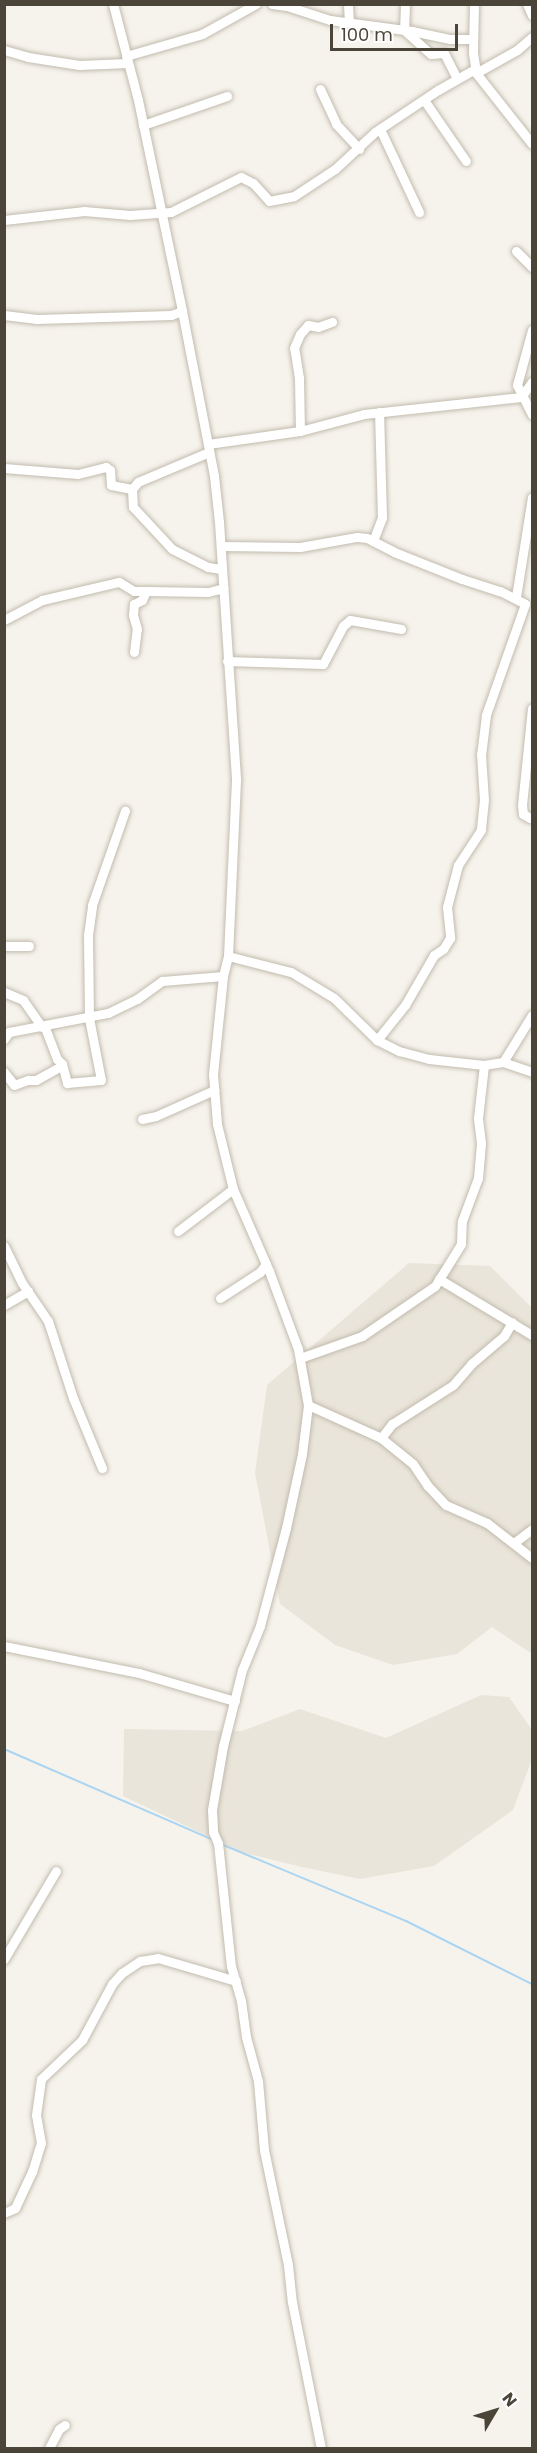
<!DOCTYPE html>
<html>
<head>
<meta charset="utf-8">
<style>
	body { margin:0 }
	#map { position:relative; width:537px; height:2453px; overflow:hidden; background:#f6f3ec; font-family:Poppins,sans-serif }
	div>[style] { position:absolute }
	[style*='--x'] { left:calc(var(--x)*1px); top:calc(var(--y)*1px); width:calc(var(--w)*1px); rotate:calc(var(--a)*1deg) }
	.residential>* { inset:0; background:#eae5da }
	.stream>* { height:2px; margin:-1px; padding:0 1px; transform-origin:1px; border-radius:1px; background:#a9d4f2 }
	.roads { filter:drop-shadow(0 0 2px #c2bbae) drop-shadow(0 0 2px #c2bbae) }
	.minor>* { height:9px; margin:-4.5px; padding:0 4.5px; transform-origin:4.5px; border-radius:4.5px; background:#fff }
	span { translate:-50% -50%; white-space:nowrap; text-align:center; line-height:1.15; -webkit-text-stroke:4.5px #fff; paint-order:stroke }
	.frame { position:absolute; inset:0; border:6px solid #4b4439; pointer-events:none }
	.north { position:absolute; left:465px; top:2381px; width:60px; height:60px; -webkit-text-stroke:4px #fff; paint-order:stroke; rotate:52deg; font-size:16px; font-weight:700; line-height:24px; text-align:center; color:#4b4439 }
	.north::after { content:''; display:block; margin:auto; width:21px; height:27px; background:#4b4439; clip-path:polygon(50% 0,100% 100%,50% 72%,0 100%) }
	.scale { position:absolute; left:330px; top:24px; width:128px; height:27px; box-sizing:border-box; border:3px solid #4b4439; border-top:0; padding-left:8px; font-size:18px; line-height:21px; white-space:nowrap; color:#4b4439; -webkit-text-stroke:4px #fff; paint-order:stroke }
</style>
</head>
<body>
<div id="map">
	<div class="residential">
		<i style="clip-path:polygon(409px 1263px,490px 1266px,532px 1308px,532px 1654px,492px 1627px,457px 1654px,393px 1665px,335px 1645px,280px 1604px,255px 1473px,267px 1385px)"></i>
		<i style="clip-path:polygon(481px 1695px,509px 1697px,532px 1730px,532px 1759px,513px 1810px,434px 1866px,360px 1879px,302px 1867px,241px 1852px,123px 1796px,124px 1729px,242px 1731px,300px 1709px,386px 1738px)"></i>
	</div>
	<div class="stream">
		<i style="--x:4;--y:1749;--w:228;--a:23.5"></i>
		<i style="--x:221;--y:1844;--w:200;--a:22.6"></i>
		<i style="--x:406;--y:1921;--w:141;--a:26.6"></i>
	</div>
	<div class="roads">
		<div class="minor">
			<i style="--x:113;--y:4;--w:99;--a:75.4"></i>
			<i style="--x:138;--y:100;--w:216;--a:78.2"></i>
			<i style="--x:182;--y:311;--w:168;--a:79"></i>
			<i style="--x:214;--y:476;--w:46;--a:83.8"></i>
			<i style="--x:219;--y:522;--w:259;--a:86.2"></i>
			<i style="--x:236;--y:780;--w:176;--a:92.6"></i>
			<i style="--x:228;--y:956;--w:21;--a:104"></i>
			<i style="--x:223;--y:976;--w:99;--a:95.8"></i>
			<i style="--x:213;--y:1074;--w:50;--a:85.4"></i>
			<i style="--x:217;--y:1124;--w:67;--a:76.2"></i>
			<i style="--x:233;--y:1189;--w:90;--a:66.3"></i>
			<i style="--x:269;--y:1271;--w:83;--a:69.6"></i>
			<i style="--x:298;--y:1349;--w:57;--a:79.9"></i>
			<i style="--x:308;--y:1405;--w:49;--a:97"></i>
			<i style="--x:302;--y:1454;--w:76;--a:102.2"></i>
			<i style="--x:286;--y:1528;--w:101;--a:104.9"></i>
			<i style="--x:260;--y:1626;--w:48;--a:112.2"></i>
			<i style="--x:242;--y:1670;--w:78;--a:104"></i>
			<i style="--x:223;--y:1746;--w:65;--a:99.8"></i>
			<i style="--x:212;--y:1810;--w:22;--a:87"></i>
			<i style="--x:213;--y:1832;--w:12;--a:66"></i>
			<i style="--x:218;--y:1843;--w:124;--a:84"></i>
			<i style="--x:231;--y:1966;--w:36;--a:74"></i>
			<i style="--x:241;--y:2001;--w:36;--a:82"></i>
			<i style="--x:246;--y:2037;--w:46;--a:74.7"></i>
			<i style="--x:258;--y:2081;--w:69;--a:85"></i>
			<i style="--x:264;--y:2150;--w:117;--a:78.2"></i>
			<i style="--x:288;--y:2265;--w:37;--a:84"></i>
			<i style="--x:292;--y:2302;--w:149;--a:78.8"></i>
			<i style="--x:272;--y:4;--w:15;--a:8"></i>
			<i style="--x:287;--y:6;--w:45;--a:18"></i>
			<i style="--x:330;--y:20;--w:83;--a:7.6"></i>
			<i style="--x:412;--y:31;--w:39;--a:12"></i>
			<i style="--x:450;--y:39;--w:23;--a:0"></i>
			<i style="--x:348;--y:4;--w:18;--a:87"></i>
			<i style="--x:405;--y:4;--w:26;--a:92"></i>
			<i style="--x:404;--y:30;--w:36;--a:42"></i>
			<i style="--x:431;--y:54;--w:13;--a:-4"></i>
			<i style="--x:444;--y:53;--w:28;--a:63"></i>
			<i style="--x:474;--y:4;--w:49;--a:91.2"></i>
			<i style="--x:473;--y:53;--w:20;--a:81"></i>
			<i style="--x:476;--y:73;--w:90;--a:51.7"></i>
			<i style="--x:527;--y:4;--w:12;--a:66"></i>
			<i style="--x:4;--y:50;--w:25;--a:16"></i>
			<i style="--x:28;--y:57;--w:52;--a:8.9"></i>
			<i style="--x:79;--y:65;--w:49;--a:-2.3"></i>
			<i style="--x:126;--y:56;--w:79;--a:-16.1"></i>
			<i style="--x:202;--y:34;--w:62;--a:-29.1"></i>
			<i style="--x:476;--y:73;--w:47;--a:-29.3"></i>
			<i style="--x:517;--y:50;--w:20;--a:-41"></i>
			<i style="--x:320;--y:89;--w:38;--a:65"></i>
			<i style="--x:336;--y:124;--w:34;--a:47"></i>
			<i style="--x:424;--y:100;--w:74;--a:55.5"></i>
			<i style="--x:143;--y:125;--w:89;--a:-19"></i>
			<i style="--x:380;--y:129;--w:92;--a:64.8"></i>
			<i style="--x:4;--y:220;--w:81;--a:-6.4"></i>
			<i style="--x:84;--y:211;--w:46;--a:5"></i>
			<i style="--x:130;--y:215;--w:41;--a:-4.2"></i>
			<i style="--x:171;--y:212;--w:78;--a:-26.6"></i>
			<i style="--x:241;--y:177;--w:13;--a:27"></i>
			<i style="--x:253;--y:183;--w:24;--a:48"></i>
			<i style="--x:269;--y:201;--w:25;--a:-11"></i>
			<i style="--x:294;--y:196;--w:49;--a:-33.4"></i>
			<i style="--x:335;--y:169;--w:54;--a:-42.8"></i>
			<i style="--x:375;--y:132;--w:76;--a:-33.7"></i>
			<i style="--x:438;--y:90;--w:43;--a:-29.6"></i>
			<i style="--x:516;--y:251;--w:23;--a:45"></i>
			<i style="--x:4;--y:315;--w:33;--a:7"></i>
			<i style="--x:37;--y:319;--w:134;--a:-1.7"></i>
			<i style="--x:171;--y:315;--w:12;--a:-20"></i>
			<i style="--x:532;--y:330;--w:57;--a:105.3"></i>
			<i style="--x:517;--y:385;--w:33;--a:63"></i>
			<i style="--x:300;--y:431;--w:53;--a:-91.1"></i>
			<i style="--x:299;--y:378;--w:30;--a:-99"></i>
			<i style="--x:294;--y:348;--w:15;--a:-67"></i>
			<i style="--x:300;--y:334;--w:12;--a:-48"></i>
			<i style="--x:308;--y:325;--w:10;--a:11"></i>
			<i style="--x:318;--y:327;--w:15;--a:-20"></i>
			<i style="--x:208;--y:444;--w:93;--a:-8"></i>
			<i style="--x:300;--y:431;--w:66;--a:-14.9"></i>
			<i style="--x:364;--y:414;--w:158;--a:-6.2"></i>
			<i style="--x:521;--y:397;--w:19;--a:-54"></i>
			<i style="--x:209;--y:452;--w:77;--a:157.1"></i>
			<i style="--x:138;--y:482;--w:9;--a:131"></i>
			<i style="--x:132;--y:489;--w:18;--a:87"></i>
			<i style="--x:133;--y:507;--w:57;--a:47.1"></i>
			<i style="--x:172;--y:549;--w:40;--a:26.6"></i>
			<i style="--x:208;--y:567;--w:13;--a:9"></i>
			<i style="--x:4;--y:468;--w:74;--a:4.6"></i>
			<i style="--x:78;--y:474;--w:29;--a:-14"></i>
			<i style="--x:106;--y:467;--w:5;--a:37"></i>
			<i style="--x:110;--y:470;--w:15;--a:86"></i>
			<i style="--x:111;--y:485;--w:21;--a:11"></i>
			<i style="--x:373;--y:541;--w:25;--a:-69"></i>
			<i style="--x:382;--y:518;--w:106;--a:-91.6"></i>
			<i style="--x:221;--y:546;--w:79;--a:0.7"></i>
			<i style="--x:300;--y:547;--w:58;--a:-10"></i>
			<i style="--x:357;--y:537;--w:10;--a:6"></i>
			<i style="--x:367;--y:538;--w:30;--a:27"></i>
			<i style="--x:394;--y:552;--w:73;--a:21.7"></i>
			<i style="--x:462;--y:579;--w:40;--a:18"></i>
			<i style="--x:500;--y:591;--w:28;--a:27"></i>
			<i style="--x:525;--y:604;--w:118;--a:109.4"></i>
			<i style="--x:486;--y:715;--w:39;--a:97"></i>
			<i style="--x:481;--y:754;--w:46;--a:86.3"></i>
			<i style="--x:484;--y:800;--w:30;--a:96"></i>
			<i style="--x:481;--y:830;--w:42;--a:123.3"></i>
			<i style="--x:458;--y:865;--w:43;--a:104.7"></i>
			<i style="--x:447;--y:907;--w:31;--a:84"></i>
			<i style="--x:450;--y:938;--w:13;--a:122"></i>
			<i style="--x:443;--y:949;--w:11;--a:146"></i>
			<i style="--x:434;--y:955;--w:58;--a:120.1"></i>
			<i style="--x:405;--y:1005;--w:45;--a:128.7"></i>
			<i style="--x:516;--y:597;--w:101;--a:-80.9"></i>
			<i style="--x:4;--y:620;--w:43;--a:-27.8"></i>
			<i style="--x:42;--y:600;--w:79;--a:-13.2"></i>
			<i style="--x:119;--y:582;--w:17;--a:31"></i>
			<i style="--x:134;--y:591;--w:12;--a:0"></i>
			<i style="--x:134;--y:652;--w:23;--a:-83"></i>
			<i style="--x:137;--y:629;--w:15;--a:-106"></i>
			<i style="--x:133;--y:615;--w:11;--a:-85"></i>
			<i style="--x:134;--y:604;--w:9;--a:-27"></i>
			<i style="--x:142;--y:600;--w:10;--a:-66"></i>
			<i style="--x:146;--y:591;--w:62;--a:0.9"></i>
			<i style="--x:208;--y:592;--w:16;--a:-14"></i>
			<i style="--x:227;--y:661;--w:96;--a:1.8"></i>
			<i style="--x:323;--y:664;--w:43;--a:-62.2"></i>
			<i style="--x:343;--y:626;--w:9;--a:-41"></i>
			<i style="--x:350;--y:620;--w:52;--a:10"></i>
			<i style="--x:530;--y:818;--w:8;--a:-150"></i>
			<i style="--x:523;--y:814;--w:9;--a:-96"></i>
			<i style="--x:522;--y:805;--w:97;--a:-84.1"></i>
			<i style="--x:4;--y:946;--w:25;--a:0"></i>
			<i style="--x:228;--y:956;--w:65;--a:14.3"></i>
			<i style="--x:291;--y:972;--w:50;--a:31.2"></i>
			<i style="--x:334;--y:998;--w:60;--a:44.3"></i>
			<i style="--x:377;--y:1040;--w:25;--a:27"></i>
			<i style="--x:399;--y:1051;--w:31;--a:15"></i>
			<i style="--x:429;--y:1059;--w:55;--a:6.2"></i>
			<i style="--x:484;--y:1065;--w:19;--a:-9"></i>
			<i style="--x:503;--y:1062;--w:55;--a:-58.3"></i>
			<i style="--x:4;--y:992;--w:21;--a:23"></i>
			<i style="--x:23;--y:1000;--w:33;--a:55"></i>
			<i style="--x:4;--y:1039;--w:9;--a:-54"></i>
			<i style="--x:9;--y:1032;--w:101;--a:-10.9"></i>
			<i style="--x:108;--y:1013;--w:32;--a:-26"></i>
			<i style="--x:137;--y:999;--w:31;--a:-36"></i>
			<i style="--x:162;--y:981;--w:61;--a:-4.7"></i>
			<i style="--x:503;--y:1062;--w:31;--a:19"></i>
			<i style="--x:62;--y:1064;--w:20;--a:75"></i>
			<i style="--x:67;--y:1083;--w:34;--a:-5"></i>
			<i style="--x:101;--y:1080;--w:63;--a:-101"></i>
			<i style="--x:89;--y:1018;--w:83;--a:-90.7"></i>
			<i style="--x:88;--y:935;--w:30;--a:-82"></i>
			<i style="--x:92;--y:905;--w:100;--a:-70.7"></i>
			<i style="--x:4;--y:1072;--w:16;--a:52"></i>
			<i style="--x:14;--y:1085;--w:15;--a:-20"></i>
			<i style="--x:28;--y:1080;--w:8;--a:0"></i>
			<i style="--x:36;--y:1080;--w:26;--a:-29"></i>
			<i style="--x:59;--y:1067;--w:4;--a:-45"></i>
			<i style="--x:62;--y:1064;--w:7;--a:-135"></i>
			<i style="--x:57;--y:1059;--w:34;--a:-111"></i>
			<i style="--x:142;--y:1119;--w:14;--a:-12"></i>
			<i style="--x:156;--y:1116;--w:64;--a:-24.1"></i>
			<i style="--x:178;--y:1231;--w:69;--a:-37.4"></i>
			<i style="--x:4;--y:1246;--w:41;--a:64.1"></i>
			<i style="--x:22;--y:1283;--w:46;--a:55.6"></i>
			<i style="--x:48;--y:1321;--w:81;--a:72"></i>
			<i style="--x:73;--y:1398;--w:76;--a:67.5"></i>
			<i style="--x:439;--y:1279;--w:109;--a:31.1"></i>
			<i style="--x:220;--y:1298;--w:48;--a:-33"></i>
			<i style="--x:260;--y:1272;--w:10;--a:-53"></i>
			<i style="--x:4;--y:1305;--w:28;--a:-30"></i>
			<i style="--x:300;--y:1358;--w:66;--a:-19.5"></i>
			<i style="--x:362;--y:1336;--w:88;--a:-34.4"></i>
			<i style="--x:435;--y:1286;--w:49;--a:-58.2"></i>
			<i style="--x:461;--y:1244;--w:23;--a:-88"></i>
			<i style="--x:462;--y:1221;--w:46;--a:-69.6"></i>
			<i style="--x:478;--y:1178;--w:35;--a:-85"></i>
			<i style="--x:481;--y:1143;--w:25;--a:-97"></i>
			<i style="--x:478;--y:1118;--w:53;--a:-83.5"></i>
			<i style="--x:308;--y:1405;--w:80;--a:24.3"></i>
			<i style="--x:381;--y:1438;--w:41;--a:39.1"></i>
			<i style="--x:413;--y:1464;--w:27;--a:56"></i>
			<i style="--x:428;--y:1486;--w:26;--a:47"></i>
			<i style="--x:446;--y:1505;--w:45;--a:23.7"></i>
			<i style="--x:487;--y:1523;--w:57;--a:37.9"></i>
			<i style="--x:381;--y:1438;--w:18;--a:-52"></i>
			<i style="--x:392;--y:1424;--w:72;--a:-32.6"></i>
			<i style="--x:453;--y:1385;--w:28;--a:-49"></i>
			<i style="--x:471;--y:1364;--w:43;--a:-40.3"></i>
			<i style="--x:504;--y:1336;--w:16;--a:-60"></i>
			<i style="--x:515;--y:1542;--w:21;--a:-37"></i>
			<i style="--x:4;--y:1646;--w:138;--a:11.3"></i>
			<i style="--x:139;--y:1673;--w:100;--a:16.3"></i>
			<i style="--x:4;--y:1959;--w:102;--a:-59.4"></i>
			<i style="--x:4;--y:2213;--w:12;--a:-24"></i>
			<i style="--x:15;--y:2208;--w:40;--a:-65"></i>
			<i style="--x:32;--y:2172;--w:30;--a:-73"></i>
			<i style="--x:41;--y:2143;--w:28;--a:-100"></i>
			<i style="--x:36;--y:2115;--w:36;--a:-82"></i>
			<i style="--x:41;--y:2079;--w:57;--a:-43.6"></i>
			<i style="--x:82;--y:2040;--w:64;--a:-61.8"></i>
			<i style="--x:112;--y:1984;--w:15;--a:-48"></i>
			<i style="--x:122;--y:1973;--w:22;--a:-34"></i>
			<i style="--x:140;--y:1961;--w:18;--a:-9"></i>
			<i style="--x:158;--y:1958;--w:81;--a:16.4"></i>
			<i style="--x:49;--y:2448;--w:21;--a:-62"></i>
			<i style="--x:59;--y:2429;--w:7;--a:-34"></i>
		</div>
	</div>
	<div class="frame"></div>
	<div class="north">N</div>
	<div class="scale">100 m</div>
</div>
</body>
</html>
